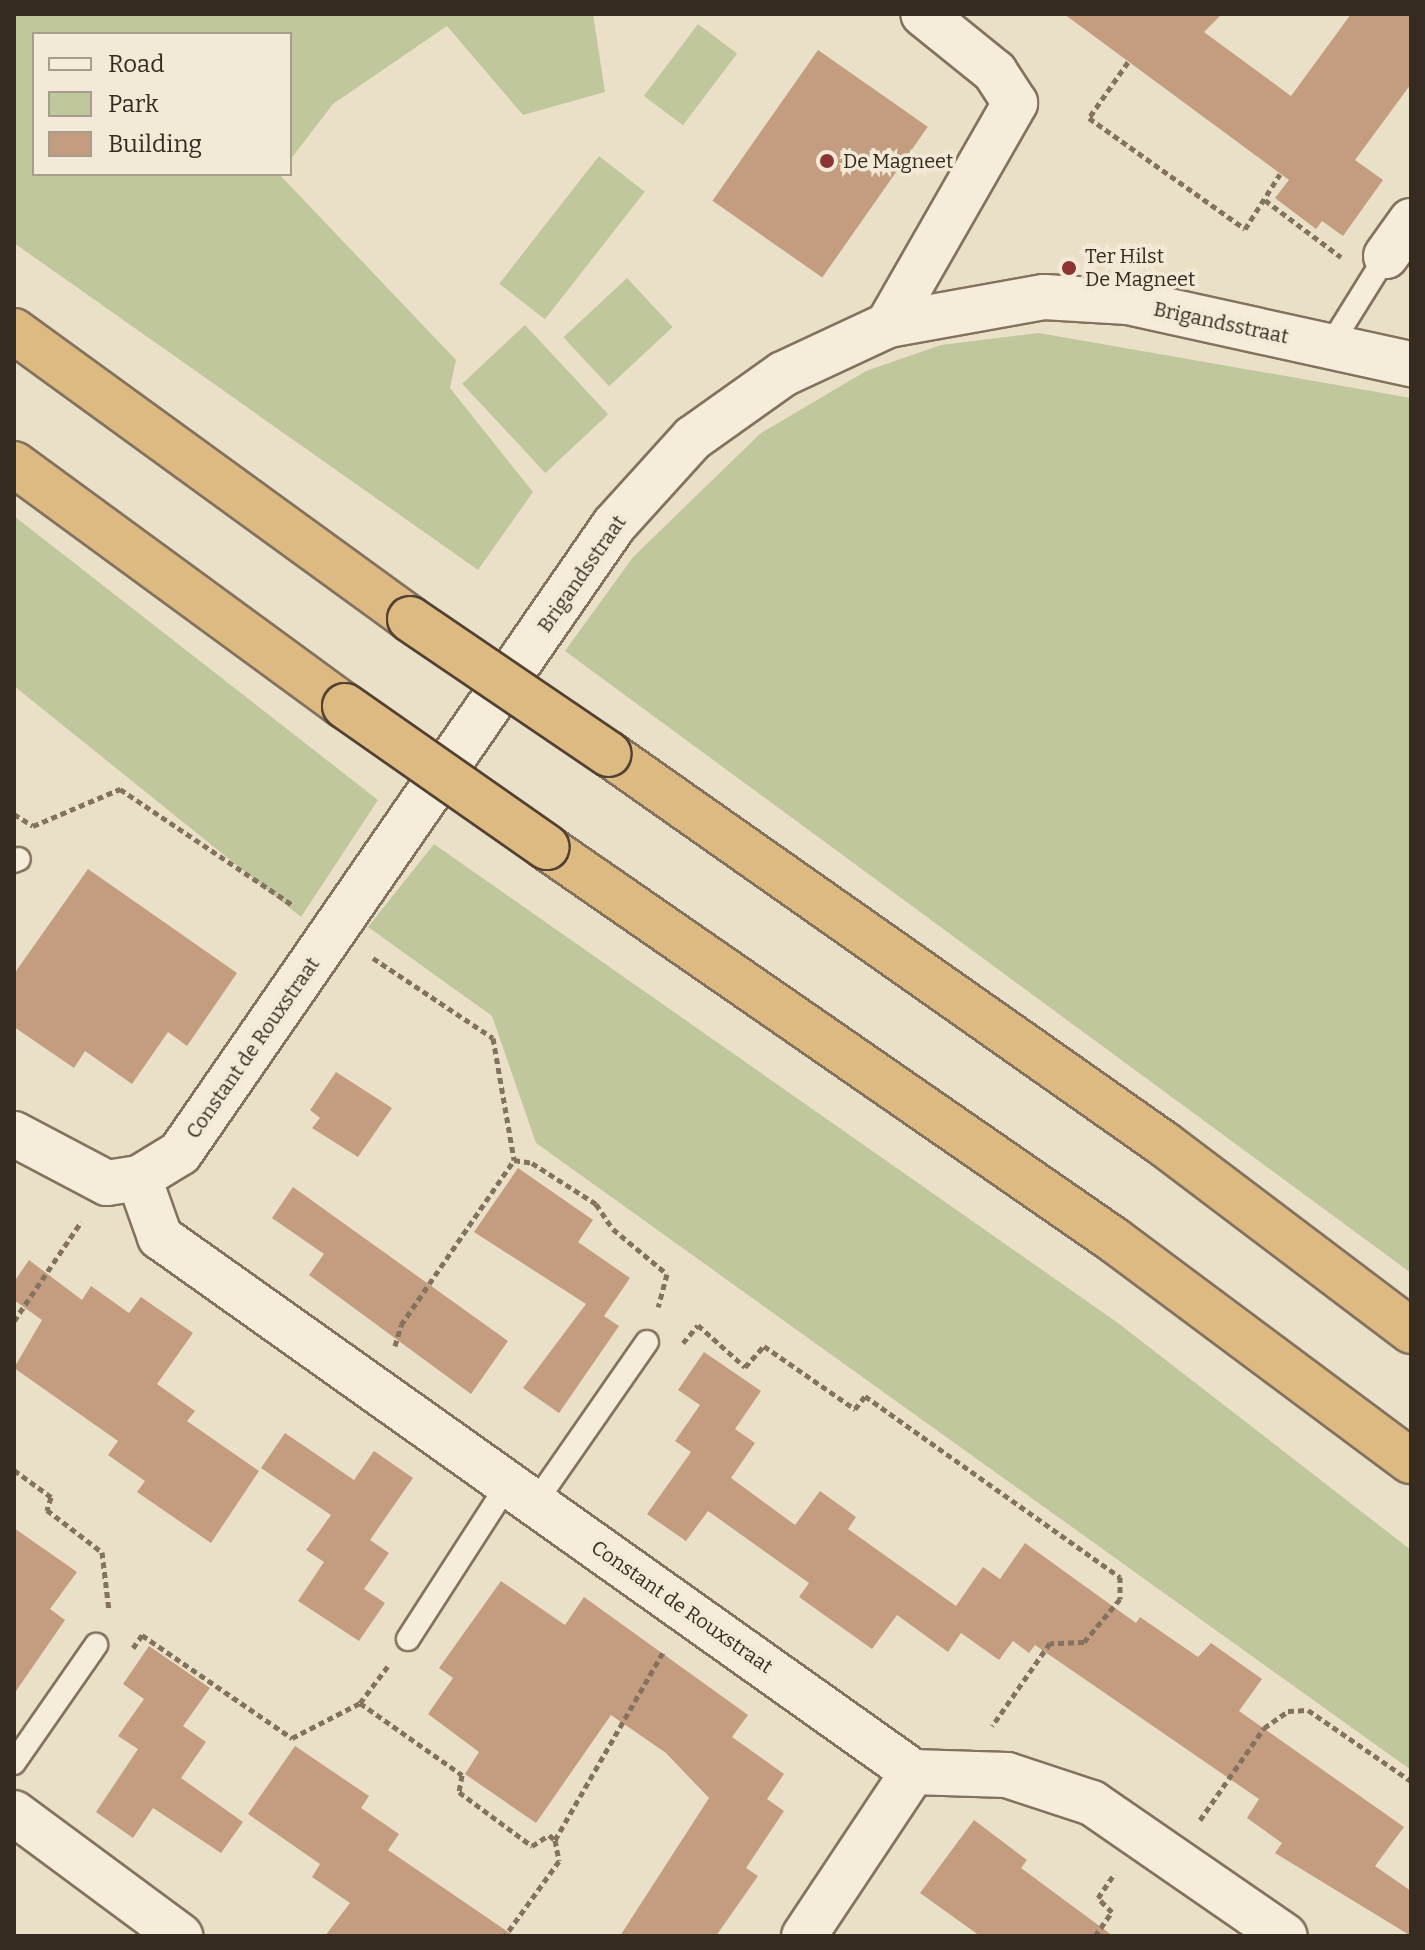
<!DOCTYPE html>
<style>
body{margin:0}
#map{position:relative;width:1425px;height:1950px;overflow:hidden;background:#eae0c7;font-family:Bitter,serif}
div>[style]{position:absolute}
.green>*{inset:0;background:#c1c79c;transform-origin:0 0}
.building>*{inset:0;background:#c49d81;transform-origin:0 0}
.path>*{height:5px;margin-top:-2.5px;transform-origin:0;background:repeating-linear-gradient(90deg,#83725e 0 6px,transparent 0 10px)}
.roads{filter:drop-shadow(2px 0 #83725e) drop-shadow(-2px 0 #83725e) drop-shadow(0 2px #83725e) drop-shadow(0 -2px #83725e)}
.service>*{height:22px;margin:-11px;padding:0 11px;transform-origin:11px;border-radius:11px;background:#f5edda}
.minor>*{height:44px;margin:-22px;padding:0 22px;transform-origin:22px;border-radius:22px;background:#f5edda}
.trunk>*{height:44px;margin:-22px;padding:0 22px;transform-origin:22px;border-radius:22px;background:#dcba82}
.bridges{filter:drop-shadow(2px 0 #524132) drop-shadow(-2px 0 #524132) drop-shadow(0 2px #524132) drop-shadow(0 -2px #524132)}
.trunk-bridge>*{height:44px;margin:-22px;padding:0 22px;transform-origin:22px;border-radius:22px;background:#dcba82}
.dots>*{width:22px;height:22px;translate:-50% -50%;box-sizing:border-box;border:4px solid #f2ead6;border-radius:50%}
span{translate:-50% -50%;white-space:nowrap;text-align:center;line-height:1.15;-webkit-text-stroke:7px #f2ead6;paint-order:stroke}
.poi-label{font-size:20px;color:#352b20}
.left{translate:0 -50%;text-align:left}
.street-label{font-size:20px;color:#352b20}
.frame{position:absolute;inset:0;border:16px solid #352b20;pointer-events:none}
.legend{position:absolute;left:32px;top:32px;width:260px;height:144px;box-sizing:border-box;background:#f2ead6;border:2px solid #a69e8d;margin:0;padding:10px 14px;list-style:none;font-size:24px;color:#352b20}
.legend li{display:flex;align-items:center;gap:16px;height:40px}
.legend b{width:40px;border:2px solid #a69e8d}
</style>
<div id="map">
<div class="green">
<i style="clip-path:polygon(14px 14px,593px 14px,605px 92px,523px 115px,447px 26px,333px 104px,290px 160px,290px 34px,34px 34px,34px 174px,279px 174px,456px 360px,450px 388px,533px 492px,478px 570px,14px 243px)"></i>
<i style="left:698px;top:24px;width:49px;height:90px;rotate:37deg"></i>
<i style="left:599px;top:156px;width:58px;height:162px;rotate:38deg"></i>
<i style="left:627px;top:278px;width:67px;height:87px;rotate:47deg"></i>
<i style="left:525px;top:325px;width:122px;height:86px;rotate:47deg"></i>
<i style="clip-path:polygon(1039px 333px,1411px 398px,1411px 1273px,565px 651px,633px 557px,761px 433px,866px 371px,941px 345px)"></i>
<i style="clip-path:polygon(14px 516px,378px 800px,301px 917px,14px 686px)"></i>
<i style="clip-path:polygon(434px 844px,1118px 1323px,1411px 1550px,1411px 1770px,536px 1143px,492px 1016px,368px 927px)"></i>
</div>
<div class="building">
<i style="clip-path:polygon(1064px 14px,1222px 14px,1204px 32px,1291px 96px,1351px 14px,1411px 14px,1411px 84px,1355px 160px,1383px 180px,1343px 236px,1322px 221px,1316px 229px,1275px 198px,1289px 180px)"></i>
<i style="left:818px;top:50px;width:134px;height:184px;rotate:35deg"></i>
<i style="clip-path:polygon(88px 869px,237px 973px,187px 1046px,168px 1032px,132px 1084px,85px 1051px,74px 1068px,14px 1027px,14px 974px)"></i>
<i style="clip-path:polygon(336px 1072px,392px 1108px,358px 1157px,312px 1128px,320px 1118px,310px 1110px)"></i>
<i style="clip-path:polygon(518px 1168px,593px 1220px,578px 1242px,630px 1278px,604px 1316px,619px 1326px,559px 1413px,523px 1388px,586px 1304px,474px 1232px)"></i>
<i style="clip-path:polygon(293px 1187px,508px 1341px,471px 1394px,309px 1275px,324px 1254px,272px 1218px)"></i>
<i style="clip-path:polygon(29px 1260px,82px 1300px,91px 1286px,129px 1313px,141px 1297px,193px 1333px,157px 1384px,195px 1411px,187px 1421px,259px 1471px,211px 1543px,137px 1492px,145px 1481px,108px 1455px,118px 1441px,14px 1368px,42px 1320px,14px 1300px,14px 1282px)"></i>
<i style="clip-path:polygon(704px 1352px,761px 1391px,735px 1429px,755px 1443px,731px 1478px,795px 1525px,820px 1491px,856px 1517px,848px 1529px,956px 1606px,983px 1567px,1000px 1579px,1025px 1543px,1136px 1623px,1140px 1617px,1198px 1657px,1211px 1643px,1262px 1679px,1239px 1711px,1404px 1827px,1375px 1866px,1411px 1891px,1411px 1936px,1275px 1853px,1282px 1843px,1247px 1818px,1259px 1799px,1035px 1645px,1029px 1653px,1013px 1641px,999px 1660px,961px 1633px,948px 1652px,897px 1615px,872px 1649px,799px 1597px,809px 1583px,708px 1511px,686px 1541px,647px 1514px,691px 1452px,675px 1441px,700px 1405px,678px 1390px)"></i>
<i style="clip-path:polygon(285px 1433px,354px 1480px,374px 1451px,413px 1478px,370px 1540px,389px 1553px,364px 1589px,385px 1603px,359px 1641px,298px 1601px,324px 1562px,306px 1550px,331px 1515px,261px 1468px)"></i>
<i style="clip-path:polygon(14px 1528px,77px 1572px,50px 1609px,65px 1620px,14px 1694px)"></i>
<i style="clip-path:polygon(501px 1581px,565px 1625px,584px 1597px,748px 1715px,732px 1737px,784px 1774px,767px 1799px,784px 1811px,746px 1868px,758px 1876px,716px 1936px,620px 1936px,709px 1798px,666px 1753px,611px 1715px,536px 1823px,465px 1774px,479px 1752px,428px 1714px,453px 1678px,439px 1668px)"></i>
<i style="clip-path:polygon(149px 1646px,210px 1688px,183px 1726px,206px 1742px,181px 1778px,243px 1822px,221px 1853px,153px 1808px,133px 1838px,96px 1812px,138px 1749px,118px 1736px,144px 1699px,123px 1684px)"></i>
<i style="clip-path:polygon(295px 1746px,369px 1796px,361px 1808px,399px 1834px,388px 1850px,514px 1936px,325px 1936px,350px 1903px,312px 1877px,320px 1864px,248px 1814px)"></i>
<i style="clip-path:polygon(974px 1820px,1027px 1860px,1021px 1868px,1113px 1936px,980px 1936px,920px 1893px)"></i>
</div>
<div class="path">
<i style="left:1128px;top:62px;width:68px;rotate:124.9deg"></i>
<i style="left:1089px;top:118px;width:191px;rotate:35.4deg"></i>
<i style="left:1245px;top:229px;width:65px;rotate:-57.5deg"></i>
<i style="left:1265px;top:200px;width:95px;rotate:36.9deg"></i>
<i style="left:14px;top:814px;width:22px;rotate:32deg"></i>
<i style="left:33px;top:826px;width:95px;rotate:-23deg"></i>
<i style="left:120px;top:789px;width:210px;rotate:33.9deg"></i>
<i style="left:373px;top:958px;width:144px;rotate:33.7deg"></i>
<i style="left:493px;top:1038px;width:124px;rotate:80.2deg"></i>
<i style="left:514px;top:1160px;width:18px;rotate:9deg"></i>
<i style="left:532px;top:1163px;width:76px;rotate:32.6deg"></i>
<i style="left:596px;top:1204px;width:30px;rotate:56deg"></i>
<i style="left:613px;top:1229px;width:70px;rotate:39.8deg"></i>
<i style="left:667px;top:1274px;width:34px;rotate:105deg"></i>
<i style="left:14px;top:1321px;width:120px;rotate:-55.9deg"></i>
<i style="left:683px;top:1343px;width:23px;rotate:-50deg"></i>
<i style="left:698px;top:1325px;width:63px;rotate:41.8deg"></i>
<i style="left:745px;top:1367px;width:28px;rotate:-48deg"></i>
<i style="left:764px;top:1346px;width:111px;rotate:34.7deg"></i>
<i style="left:855px;top:1409px;width:16px;rotate:-52deg"></i>
<i style="left:865px;top:1396px;width:313px;rotate:35.4deg"></i>
<i style="left:1120px;top:1577px;width:22px;rotate:90deg"></i>
<i style="left:1120px;top:1599px;width:56px;rotate:129.9deg"></i>
<i style="left:1084px;top:1642px;width:34px;rotate:178deg"></i>
<i style="left:1050px;top:1643px;width:101px;rotate:124.9deg"></i>
<i style="left:395px;top:1346px;width:22px;rotate:-74deg"></i>
<i style="left:401px;top:1325px;width:200px;rotate:-55.6deg"></i>
<i style="left:14px;top:1470px;width:46px;rotate:36.1deg"></i>
<i style="left:51px;top:1497px;width:14px;rotate:107deg"></i>
<i style="left:47px;top:1510px;width:69px;rotate:37.4deg"></i>
<i style="left:102px;top:1552px;width:59px;rotate:83.2deg"></i>
<i style="left:133px;top:1648px;width:16px;rotate:-55deg"></i>
<i style="left:142px;top:1635px;width:182px;rotate:34.5deg"></i>
<i style="left:292px;top:1738px;width:76px;rotate:-27.2deg"></i>
<i style="left:360px;top:1703px;width:46px;rotate:-52.9deg"></i>
<i style="left:360px;top:1703px;width:125px;rotate:35.2deg"></i>
<i style="left:462px;top:1775px;width:17px;rotate:100deg"></i>
<i style="left:459px;top:1792px;width:91px;rotate:36.5deg"></i>
<i style="left:532px;top:1846px;width:20px;rotate:-33deg"></i>
<i style="left:549px;top:1835px;width:8px;rotate:40deg"></i>
<i style="left:555px;top:1840px;width:21px;rotate:79deg"></i>
<i style="left:559px;top:1861px;width:92px;rotate:125.8deg"></i>
<i style="left:1200px;top:1820px;width:112px;rotate:-55.2deg"></i>
<i style="left:1264px;top:1728px;width:29px;rotate:-35deg"></i>
<i style="left:1288px;top:1711px;width:20px;rotate:-3deg"></i>
<i style="left:1308px;top:1710px;width:125px;rotate:34.6deg"></i>
<i style="left:555px;top:1840px;width:217px;rotate:-60.1deg"></i>
<i style="left:1095px;top:1936px;width:29px;rotate:-55deg"></i>
<i style="left:1112px;top:1912px;width:20px;rotate:-135deg"></i>
<i style="left:1098px;top:1898px;width:30px;rotate:-56deg"></i>
</div>
<div class="roads">
<div class="service">
<i style="left:1330px;top:346px;width:106px;rotate:-58.1deg"></i>
<i style="left:14px;top:861px;width:5px;rotate:-22deg"></i>
<i style="left:535px;top:1503px;width:196px;rotate:-55.2deg"></i>
<i style="left:408px;top:1639px;width:184px;rotate:-57.2deg"></i>
<i style="left:14px;top:1763px;width:144px;rotate:-55.2deg"></i>
</div>
<div class="minor">
<i style="left:1386px;top:256px;width:43px;rotate:-54.5deg"></i>
<i style="left:888px;top:325px;width:256px;rotate:-60.2deg"></i>
<i style="left:1015px;top:103px;width:37px;rotate:-123deg"></i>
<i style="left:995px;top:72px;width:92px;rotate:-141.1deg"></i>
<i style="left:14px;top:1134px;width:105px;rotate:27.8deg"></i>
<i style="left:107px;top:1183px;width:32px;rotate:-9deg"></i>
<i style="left:139px;top:1178px;width:48px;rotate:-31.4deg"></i>
<i style="left:180px;top:1153px;width:763px;rotate:-55.35deg"></i>
<i style="left:614px;top:525px;width:118px;rotate:-47.8deg"></i>
<i style="left:693px;top:438px;width:110px;rotate:-35.4deg"></i>
<i style="left:783px;top:374px;width:116px;rotate:-25deg"></i>
<i style="left:888px;top:325px;width:158px;rotate:-10.2deg"></i>
<i style="left:1044px;top:297px;width:84px;rotate:3.4deg"></i>
<i style="left:1128px;top:302px;width:290px;rotate:12.4deg"></i>
<i style="left:139px;top:1178px;width:63px;rotate:70.4deg"></i>
<i style="left:160px;top:1237px;width:924px;rotate:35.39deg"></i>
<i style="left:913px;top:1772px;width:94px;rotate:1.8deg"></i>
<i style="left:1007px;top:1775px;width:89px;rotate:18.2deg"></i>
<i style="left:1092px;top:1803px;width:234px;rotate:34.6deg"></i>
<i style="left:14px;top:1813px;width:207px;rotate:36.5deg"></i>
<i style="left:804px;top:1936px;width:197px;rotate:-56.4deg"></i>
</div>
<div class="trunk">
<i style="left:14px;top:331px;width:490px;rotate:36deg"></i>
<i style="left:14px;top:464px;width:410px;rotate:36.2deg"></i>
<i style="left:609px;top:754px;width:678px;rotate:35.1deg"></i>
<i style="left:1164px;top:1144px;width:310px;rotate:37.1deg"></i>
<i style="left:546px;top:847px;width:691px;rotate:34.68deg"></i>
<i style="left:1114px;top:1240px;width:370px;rotate:36.7deg"></i>
</div>
</div>
<div class="bridges">
<div class="trunk-bridge">
<i style="left:410px;top:619px;width:240px;rotate:34.2deg"></i>
<i style="left:345px;top:706px;width:246px;rotate:35deg"></i>
</div>
</div>
<div class="dots">
<i style="left:827px;top:161px;background:#8c3535"></i>
<i style="left:1069px;top:268px;background:#8c3535"></i>
</div>
<div class="poi-label">
<span class="left" style="left:843px;top:161px">De Magneet</span>
<span class="left" style="left:1085px;top:268px">Ter Hilst<br>De Magneet</span>
</div>
<div class="street-label">
<span style="left:1221px;top:323px;rotate:12deg">Brigandsstraat</span>
<span style="left:582px;top:574px;rotate:-55deg">Brigandsstraat</span>
<span style="left:253px;top:1048px;rotate:-55deg">Constant de Rouxstraat</span>
<span style="left:682px;top:1607px;rotate:35deg">Constant de Rouxstraat</span>
</div>
<div class="frame"></div>
<ul class="legend">
<li><b style="height:10px;background:#f5edda"></b>Road</li>
<li><b style="height:22px;background:#c1c79c"></b>Park</li>
<li><b style="height:22px;background:#c49d81"></b>Building</li>
</ul>
</div>
